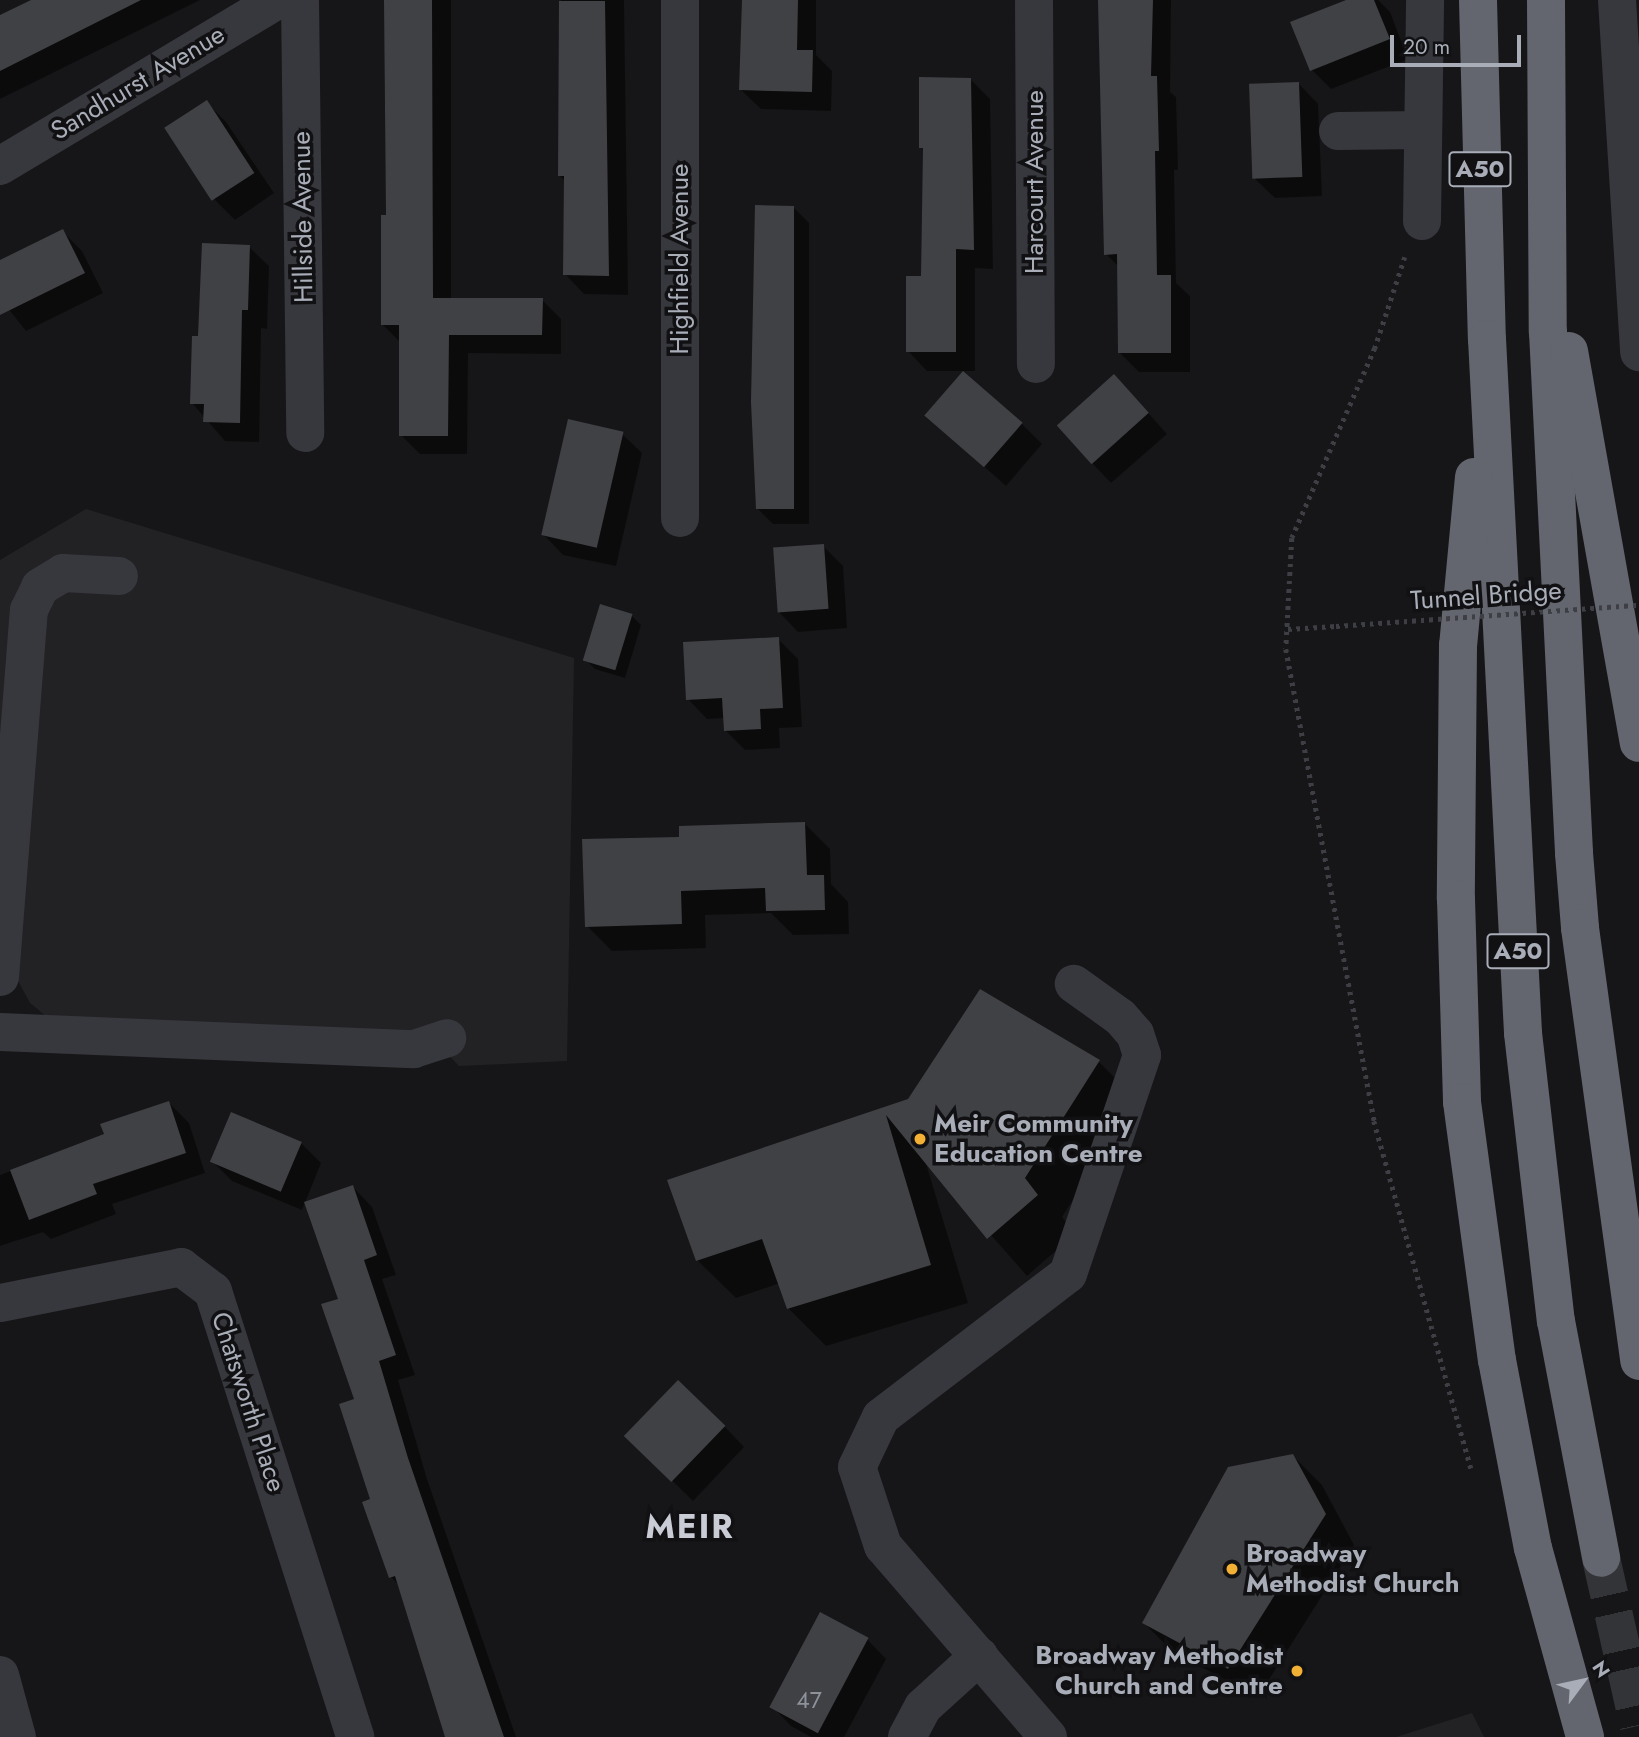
<!DOCTYPE html>
<style>
body{margin:0}
#map{position:relative;width:1639px;height:1737px;overflow:hidden;background:#161618;font-family:Jost,sans-serif}
div>[style]{position:absolute}
.built>*{inset:0;background:#222225}
.shadow>*{inset:0;background:#0007}
.building>*{inset:0;background:#404145;transform-origin:0 0}
.highway-tunnel>*{height:38px;margin-top:-19px;transform-origin:0;background:repeating-linear-gradient(90deg,#333438 0 38px,transparent 0 57px)}
.path>*{height:4.5px;margin-top:-2.25px;transform-origin:0;background:repeating-linear-gradient(90deg,#3d3f44 0 3.5px,transparent 0 8.5px)}
.minor>*{height:38px;margin:-19px;padding:0 19px;transform-origin:19px;border-radius:19px;background:#37383d}
.highway>*{height:38px;margin:-19px;padding:0 19px;transform-origin:19px;border-radius:19px;background:#63666e}
.path-bridge>*{height:4.5px;margin-top:-2.25px;transform-origin:0;background:repeating-linear-gradient(90deg,#3d3f44 0 3.5px,transparent 0 8.5px)}
.dots>*{width:19px;height:19px;translate:-50% -50%;box-sizing:border-box;border:4px solid #111113;border-radius:50%}
span{translate:-50% -50%;white-space:nowrap;text-align:center;line-height:1.15;-webkit-text-stroke:7px #111113;paint-order:stroke}
.number-label{font-size:23px;color:#8e929b}
.number-label span{-webkit-text-stroke-width:0}
.shield-label span{padding:2px 5px;background:#111113;border:2px solid;border-radius:5px;-webkit-text-stroke-width:0}
.shield-label{font-size:24px;color:#a8adb8;font-weight:700}
.street-label{font-size:26px;color:#a8adb8}
.poi-label{font-size:26px;color:#a8adb8;font-weight:700}
.left{translate:0 -50%;text-align:left}
.right{translate:-100% -50%;text-align:right}
.district-label{font-size:33px;color:#c9ccd4;font-weight:700;letter-spacing:2px}
.north{position:absolute;left:1548px;top:1646px;width:70px;height:70px;-webkit-text-stroke:5px #111113;paint-order:stroke;rotate:57deg;font-size:19px;font-weight:700;line-height:28px;text-align:center;color:#a8adb8}
.north::after{content:'';display:block;margin:auto;width:24px;height:32px;background:#a8adb8;clip-path:polygon(50% 0,100% 100%,50% 72%,0 100%)}
.scale{position:absolute;left:1390px;top:35px;width:131px;height:32px;box-sizing:border-box;border:4px solid #a8adb8;border-top:0;padding-left:9px;font-size:21px;line-height:24px;white-space:nowrap;color:#a8adb8;-webkit-text-stroke:5px #111113;paint-order:stroke}
</style>
<div id="map">
<div class="built">
<i style="clip-path:polygon(86px 509px,574px 658px,567px 1061px,459px 1066px,429px 1035px,47px 1017px,30px 1003px,16px 977px,0 974px,0 560px)"></i>
<i style="clip-path:polygon(1472px 1713px,1484px 1737px,1396px 1737px)"></i>
</div>
<div class="shadow">
<i style="clip-path:polygon(35px 0,200px 0,0 99px,0 16px)"></i>
<i style="clip-path:polygon(386px 0,451px 0,451px 299px,542px 300px,561px 319px,561px 354px,468px 353px,467px 454px,420px 454px,401px 435px,401px 343px,382px 324px,387px 216px)"></i>
<i style="clip-path:polygon(561px 0,624px 0,628px 295px,584px 294px,565px 274px,566px 182px,559px 175px)"></i>
<i style="clip-path:polygon(745px 0,816px 0,816px 55px,832px 71px,831px 111px,761px 109px,741px 90px)"></i>
<i style="clip-path:polygon(1100px 0,1171px 0,1170px 92px,1176px 97px,1178px 170px,1174px 170px,1176px 283px,1190px 296px,1190px 372px,1139px 372px,1119px 352px,1119px 267px,1106px 254px)"></i>
<i style="clip-path:polygon(1350px 0,1378px 0,1390px 12px,1408px 59px,1331px 89px,1312px 70px)"></i>
<i style="clip-path:polygon(970px 79px,990px 99px,993px 269px,975px 268px,975px 371px,927px 371px,908px 351px,922px 278px,925px 151px,921px 147px)"></i>
<i style="clip-path:polygon(1299px 84px,1318px 104px,1322px 196px,1275px 198px,1255px 179px)"></i>
<i style="clip-path:polygon(207px 103px,226px 122px,274px 193px,235px 220px,215px 200px)"></i>
<i style="clip-path:polygon(793px 207px,809px 223px,809px 524px,773px 524px,757px 508px)"></i>
<i style="clip-path:polygon(62px 231px,82px 251px,103px 293px,26px 331px,0 298px,0 262px)"></i>
<i style="clip-path:polygon(249px 247px,269px 266px,267px 329px,261px 328px,259px 442px,225px 441px,192px 403px,200px 338px)"></i>
<i style="clip-path:polygon(1133px 396px,1167px 434px,1111px 483px,1092px 463px)"></i>
<i style="clip-path:polygon(927px 416px,1022px 424px,1042px 444px,1006px 486px)"></i>
<i style="clip-path:polygon(622px 434px,642px 453px,616px 566px,563px 555px,544px 535px)"></i>
<i style="clip-path:polygon(823px 546px,843px 566px,847px 628px,798px 632px,779px 612px)"></i>
<i style="clip-path:polygon(632px 616px,641px 625px,625px 678px,595px 669px,585px 659px)"></i>
<i style="clip-path:polygon(778px 639px,798px 659px,802px 727px,779px 728px,780px 748px,745px 750px,726px 731px,725px 718px,707px 719px,688px 699px)"></i>
<i style="clip-path:polygon(805px 824px,830px 849px,831px 884px,848px 902px,849px 934px,793px 935px,771px 913px,705px 915px,706px 948px,612px 951px,587px 926px,681px 838px)"></i>
<i style="clip-path:polygon(1099px 1062px,1137px 1100px,1062px 1217px,1075px 1234px,1027px 1276px,925px 1160px,968px 1303px,826px 1346px,788px 1308px,780px 1283px,736px 1298px,697px 1260px,669px 1181px,909px 1101px)"></i>
<i style="clip-path:polygon(169px 1103px,189px 1123px,205px 1173px,112px 1204px,116px 1214px,51px 1239px,43px 1232px,0 1246px,0 1175px,106px 1135px)"></i>
<i style="clip-path:polygon(301px 1143px,321px 1163px,302px 1210px,232px 1181px,213px 1162px)"></i>
<i style="clip-path:polygon(353px 1187px,372px 1207px,396px 1275px,382px 1279px,415px 1375px,398px 1380px,427px 1479px,516px 1737px,447px 1737px,400px 1586px,391px 1577px,372px 1501px,340px 1300px)"></i>
<i style="clip-path:polygon(725px 1427px,744px 1447px,693px 1501px,646px 1455px)"></i>
<i style="clip-path:polygon(1293px 1456px,1322px 1485px,1354px 1545px,1258px 1697px,1173px 1652px,1144px 1623px)"></i>
<i style="clip-path:polygon(867px 1639px,886px 1659px,844px 1737px,811px 1737px,791px 1726px,772px 1706px)"></i>
</div>
<div class="building">
<i style="clip-path:polygon(31px 0,141px 0,0 71px,0 15px)"></i>
<i style="clip-path:polygon(384px 0,432px 0,433px 298px,543px 298px,542px 335px,449px 335px,448px 436px,399px 436px,399px 325px,381px 325px,381px 215px,386px 215px)"></i>
<i style="clip-path:polygon(742px 0,798px 0,797px 50px,813px 50px,812px 92px,739px 90px)"></i>
<i style="clip-path:polygon(1098px 0,1153px 0,1151px 76px,1157px 76px,1159px 151px,1155px 151px,1157px 275px,1171px 275px,1171px 353px,1118px 353px,1117px 254px,1104px 255px)"></i>
<i style="clip-path:polygon(1346px 0,1374px 0,1390px 39px,1310px 71px,1290px 22px)"></i>
<i style="clip-path:polygon(559px 1px,605px 1px,609px 276px,563px 275px,564px 176px,558px 176px)"></i>
<i style="clip-path:polygon(919px 77px,971px 78px,974px 250px,956px 249px,956px 352px,906px 352px,906px 276px,921px 276px,923px 148px,919px 148px)"></i>
<i style="left:1299px;top:82px;width:95px;height:50px;rotate:88deg"></i>
<i style="left:207px;top:100px;width:87px;height:51px;rotate:57deg"></i>
<i style="clip-path:polygon(755px 205px,794px 206px,794px 509px,756px 509px,751px 402px)"></i>
<i style="clip-path:polygon(63px 229px,85px 273px,0 315px,0 260px)"></i>
<i style="clip-path:polygon(202px 243px,250px 245px,248px 310px,242px 310px,240px 423px,203px 422px,204px 404px,190px 404px,192px 336px,198px 336px)"></i>
<i style="left:963px;top:371px;width:79px;height:59px;rotate:41deg"></i>
<i style="left:1114px;top:374px;width:52px;height:77px;rotate:48deg"></i>
<i style="left:568px;top:419px;width:57px;height:119px;rotate:13deg"></i>
<i style="left:824px;top:544px;width:65px;height:51px;rotate:86deg"></i>
<i style="left:600px;top:604px;width:34px;height:59px;rotate:17deg"></i>
<i style="clip-path:polygon(779px 637px,783px 708px,760px 709px,761px 729px,724px 731px,722px 698px,686px 700px,683px 642px)"></i>
<i style="clip-path:polygon(805px 822px,807px 875px,824px 875px,825px 910px,766px 911px,765px 888px,681px 891px,682px 924px,585px 927px,582px 839px,679px 837px,679px 826px)"></i>
<i style="clip-path:polygon(980px 989px,1100px 1060px,1025px 1178px,1038px 1195px,987px 1239px,886px 1115px,931px 1265px,787px 1309px,762px 1239px,696px 1261px,667px 1180px,908px 1099px)"></i>
<i style="clip-path:polygon(169px 1101px,186px 1153px,93px 1184px,97px 1194px,29px 1220px,10px 1170px,104px 1134px,100px 1124px)"></i>
<i style="left:231px;top:1112px;width:77px;height:54px;rotate:23deg"></i>
<i style="clip-path:polygon(353px 1185px,377px 1255px,364px 1260px,396px 1355px,379px 1361px,408px 1458px,504px 1737px,445px 1737px,395px 1576px,389px 1578px,362px 1502px,370px 1499px,339px 1404px,354px 1399px,321px 1304px,338px 1299px,304px 1202px)"></i>
<i style="left:678px;top:1380px;width:66px;height:78px;rotate:44deg"></i>
<i style="clip-path:polygon(1293px 1454px,1326px 1514px,1228px 1669px,1142px 1623px,1228px 1467px)"></i>
<i style="left:820px;top:1612px;width:55px;height:108px;rotate:28deg"></i>
</div>
<div class="highway-tunnel">
<i style="left:1601px;top:1558px;width:172px;rotate:77.3deg"></i>
</div>
<div class="path">
<i style="left:1405px;top:257px;width:96px;rotate:108.2deg"></i>
<i style="left:1375px;top:348px;width:207px;rotate:113.6deg"></i>
<i style="left:1292px;top:538px;width:111px;rotate:93.1deg"></i>
<i style="left:1286px;top:649px;width:480px;rotate:79.4deg"></i>
<i style="left:1374px;top:1121px;width:363px;rotate:74.4deg"></i>
<i style="left:1288px;top:629px;width:48px;rotate:-3.6deg"></i>
</div>
<div class="minor">
<i style="left:300px;top:0;width:433px;rotate:89.3deg"></i>
<i style="left:680px;top:0;width:518px;rotate:90deg"></i>
<i style="left:1034px;top:0;width:364px;rotate:89.7deg"></i>
<i style="left:1617px;top:0;width:353px;rotate:86.4deg"></i>
<i style="left:1338px;top:131px;width:85px;rotate:-0.7deg"></i>
<i style="left:0;top:166px;width:323px;rotate:-30.9deg"></i>
<i style="left:1422px;top:221px;width:221px;rotate:-89.2deg"></i>
<i style="left:0;top:977px;width:368px;rotate:-85.5deg"></i>
<i style="left:29px;top:610px;width:25px;rotate:-64deg"></i>
<i style="left:40px;top:587px;width:27px;rotate:-31deg"></i>
<i style="left:63px;top:573px;width:56px;rotate:3.1deg"></i>
<i style="left:0;top:1032px;width:414px;rotate:2.4deg"></i>
<i style="left:414px;top:1049px;width:35px;rotate:-18deg"></i>
<i style="left:0;top:1303px;width:185px;rotate:-11.2deg"></i>
<i style="left:181px;top:1267px;width:40px;rotate:37deg"></i>
<i style="left:213px;top:1291px;width:468px;rotate:72.3deg"></i>
<i style="left:0;top:1675px;width:64px;rotate:74.7deg"></i>
<i style="left:907px;top:1737px;width:34px;rotate:-62deg"></i>
<i style="left:923px;top:1707px;width:76px;rotate:-42.3deg"></i>
<i style="left:1048px;top:1737px;width:252px;rotate:-130.8deg"></i>
<i style="left:883px;top:1546px;width:83px;rotate:-108.2deg"></i>
<i style="left:857px;top:1467px;width:55px;rotate:-64.4deg"></i>
<i style="left:881px;top:1417px;width:235px;rotate:-37.4deg"></i>
<i style="left:1068px;top:1274px;width:231px;rotate:-71.3deg"></i>
<i style="left:1142px;top:1055px;width:22px;rotate:-108deg"></i>
<i style="left:1135px;top:1034px;width:23px;rotate:-131deg"></i>
<i style="left:1120px;top:1017px;width:57px;rotate:-144.3deg"></i>
</div>
<div class="highway">
<i style="left:1478px;top:0;width:339px;rotate:88.5deg"></i>
<i style="left:1487px;top:339px;width:695px;rotate:87.03deg"></i>
<i style="left:1523px;top:1033px;width:290px;rotate:83.5deg"></i>
<i style="left:1556px;top:1321px;width:241px;rotate:79.2deg"></i>
<i style="left:1546px;top:0;width:332px;rotate:89.7deg"></i>
<i style="left:1548px;top:332px;width:522px;rotate:87.14deg"></i>
<i style="left:1574px;top:853px;width:75px;rotate:85.4deg"></i>
<i style="left:1580px;top:928px;width:437px;rotate:82.2deg"></i>
<i style="left:1569px;top:351px;width:398px;rotate:79.9deg"></i>
<i style="left:1474px;top:477px;width:169px;rotate:95.4deg"></i>
<i style="left:1458px;top:645px;width:254px;rotate:90.5deg"></i>
<i style="left:1456px;top:899px;width:203px;rotate:88.3deg"></i>
<i style="left:1462px;top:1102px;width:260px;rotate:82.3deg"></i>
<i style="left:1497px;top:1360px;width:191px;rotate:79.2deg"></i>
<i style="left:1533px;top:1548px;width:196px;rotate:74.6deg"></i>
</div>
<div class="path-bridge">
<i style="left:1336px;top:626px;width:304px;rotate:-4deg"></i>
</div>
<div class="dots">
<i style="left:920px;top:1139px;background:#f2b134"></i>
<i style="left:1232px;top:1569px;background:#f2b134"></i>
<i style="left:1297px;top:1671px;background:#f2b134"></i>
</div>
<div class="number-label">
<span style="left:809px;top:1700px">47</span>
</div>
<div class="shield-label">
<span style="left:1480px;top:169px">A50</span>
<span style="left:1518px;top:951px">A50</span>
</div>
<div class="street-label">
<span style="left:138px;top:83px;rotate:-31deg">Sandhurst Avenue</span>
<span style="left:1035px;top:182px;rotate:-90deg">Harcourt Avenue</span>
<span style="left:303px;top:217px;rotate:-91deg">Hillside Avenue</span>
<span style="left:680px;top:259px;rotate:-90deg">Highfield Avenue</span>
<span style="left:1486px;top:596px;rotate:-4deg">Tunnel Bridge</span>
<span style="left:248px;top:1402px;rotate:72deg">Chatsworth Place</span>
</div>
<div class="poi-label">
<span class="left" style="left:934px;top:1139px">Meir Community<br>Education Centre</span>
<span class="left" style="left:1246px;top:1569px">Broadway<br>Methodist Church</span>
<span class="right" style="left:1283px;top:1671px">Broadway Methodist<br>Church and Centre</span>
</div>
<div class="district-label">
<span style="left:690px;top:1527px">MEIR</span>
</div>
<div class="north">N</div>
<div class="scale">20 m</div>
</div>
